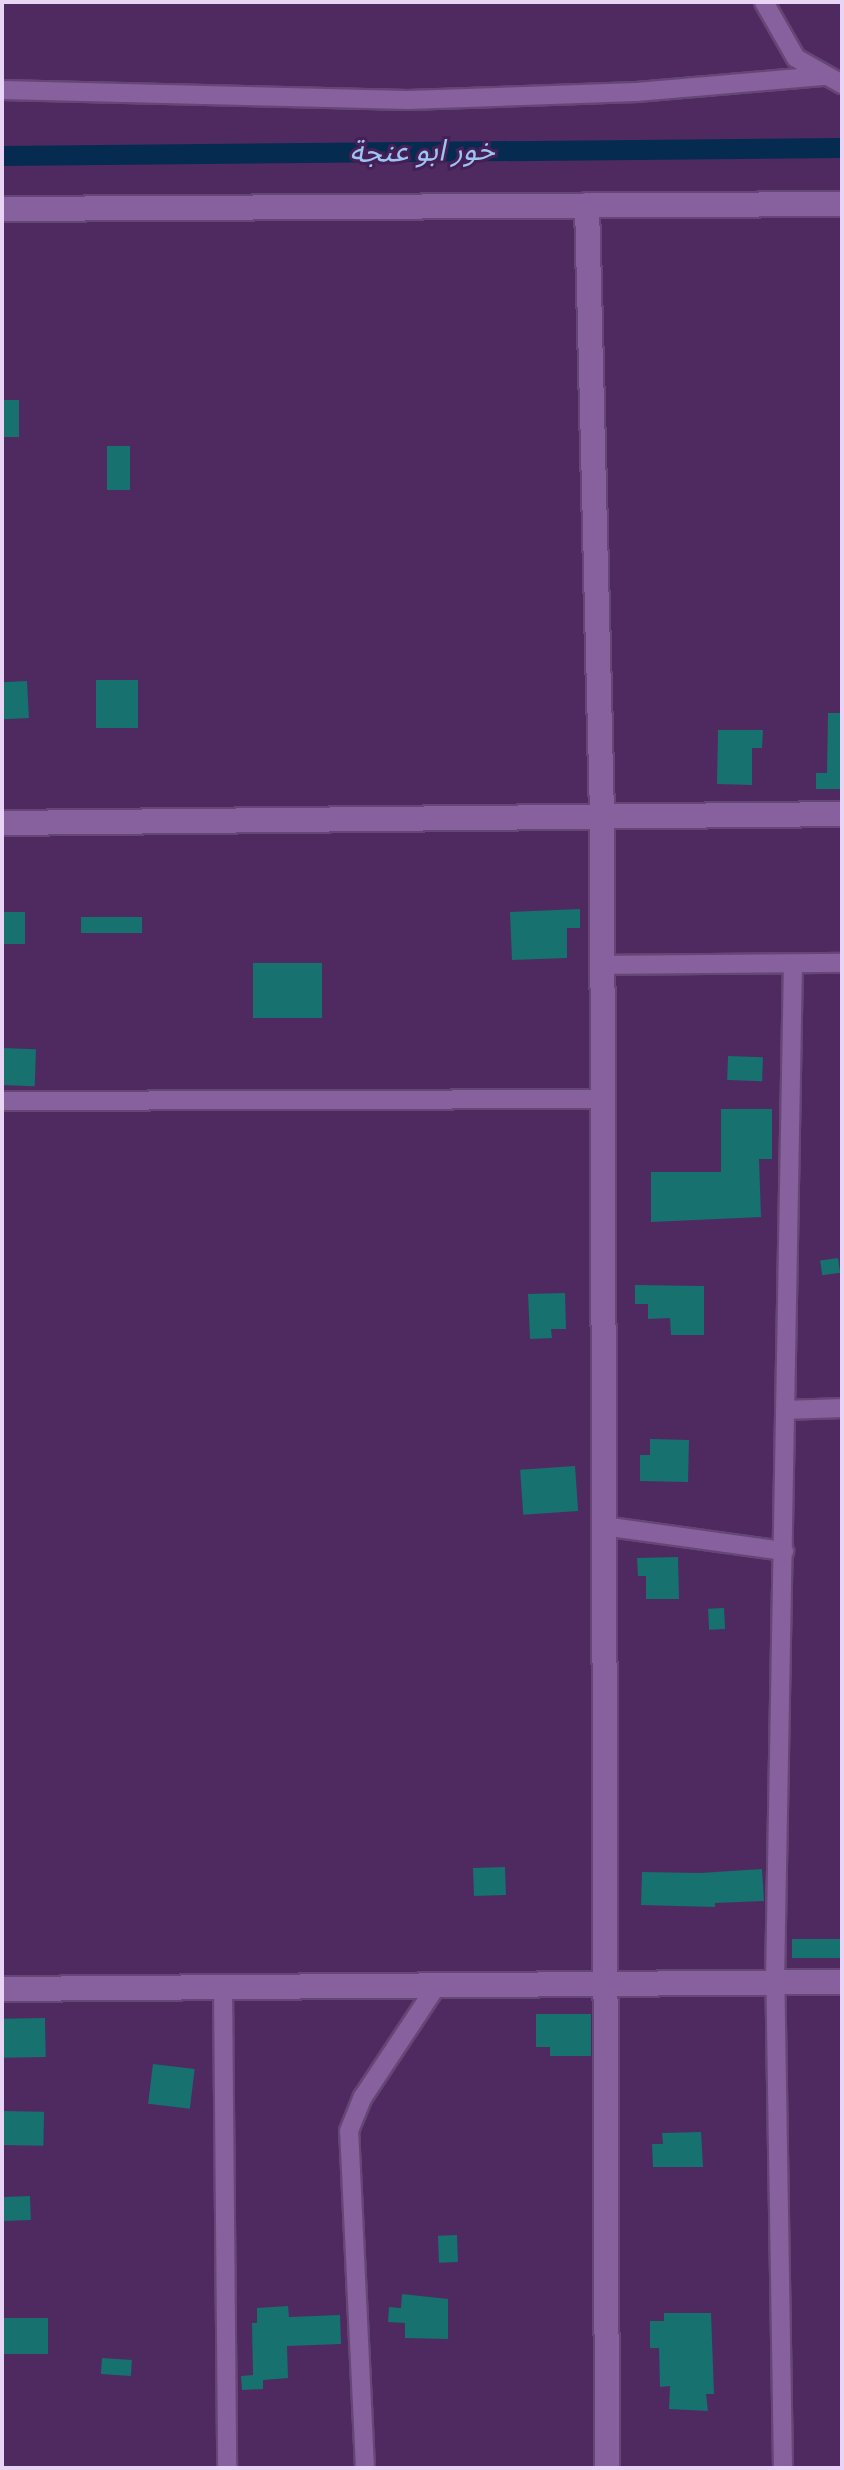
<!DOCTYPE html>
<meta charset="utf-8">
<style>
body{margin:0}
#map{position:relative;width:844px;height:2470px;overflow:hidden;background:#4e2a61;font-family:Spectral,"Noto Sans Arabic",serif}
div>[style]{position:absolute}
.canal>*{height:20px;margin:-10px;padding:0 10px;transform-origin:10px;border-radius:10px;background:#052b51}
.building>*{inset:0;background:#16716f;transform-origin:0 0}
.roads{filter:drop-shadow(2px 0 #664676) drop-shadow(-2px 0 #664676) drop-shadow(0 2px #664676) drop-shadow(0 -2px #664676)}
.street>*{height:18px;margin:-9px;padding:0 9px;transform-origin:9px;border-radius:9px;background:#87619d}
.secondary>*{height:24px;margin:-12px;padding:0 12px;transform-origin:12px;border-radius:12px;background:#87619d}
span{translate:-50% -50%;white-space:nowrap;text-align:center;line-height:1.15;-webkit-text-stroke:6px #442056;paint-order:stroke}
.water-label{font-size:30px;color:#9dc5f3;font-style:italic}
.frame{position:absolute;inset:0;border:4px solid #e8d4f5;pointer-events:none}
</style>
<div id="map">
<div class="canal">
<i style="left:2px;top:156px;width:840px;rotate:-0.55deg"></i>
</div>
<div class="building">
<i style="left:2px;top:400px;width:17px;height:37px"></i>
<i style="left:107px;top:446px;width:23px;height:44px"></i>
<i style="left:96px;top:680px;width:42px;height:48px"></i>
<i style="left:27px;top:681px;width:37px;height:25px;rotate:87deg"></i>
<i style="clip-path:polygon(828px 713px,842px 713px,842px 789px,816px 789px,816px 773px,827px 773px)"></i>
<i style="clip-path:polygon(718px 730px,763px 730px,762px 748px,752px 748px,752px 785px,717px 784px)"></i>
<i style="clip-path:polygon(580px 909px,580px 928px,567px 928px,567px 958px,512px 960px,510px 912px)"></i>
<i style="left:2px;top:912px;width:23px;height:32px"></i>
<i style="left:81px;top:917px;width:61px;height:16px"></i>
<i style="left:253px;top:963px;width:69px;height:55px"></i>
<i style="left:2px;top:1048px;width:34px;height:37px;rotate:2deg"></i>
<i style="left:728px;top:1056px;width:35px;height:24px;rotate:2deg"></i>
<i style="clip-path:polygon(721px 1109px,772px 1109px,772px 1159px,759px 1159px,761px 1217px,651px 1222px,651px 1172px,721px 1172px)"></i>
<i style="left:838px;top:1258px;width:15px;height:18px;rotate:82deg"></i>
<i style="clip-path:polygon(635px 1285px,704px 1286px,704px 1335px,671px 1335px,670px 1318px,648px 1319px,648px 1304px,635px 1304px)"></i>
<i style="clip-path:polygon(565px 1293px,566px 1329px,551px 1329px,552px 1338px,530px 1339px,528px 1294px)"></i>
<i style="clip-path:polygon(650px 1439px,689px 1440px,688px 1482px,640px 1481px,640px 1455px,650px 1455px)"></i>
<i style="left:575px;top:1466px;width:45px;height:55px;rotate:86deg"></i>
<i style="clip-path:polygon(678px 1557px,679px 1599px,646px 1599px,646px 1576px,638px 1576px,637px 1558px)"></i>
<i style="left:724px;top:1608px;width:21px;height:16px;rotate:87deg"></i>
<i style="left:505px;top:1867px;width:28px;height:32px;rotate:88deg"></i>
<i style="clip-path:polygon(762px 1869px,764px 1901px,715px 1903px,715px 1907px,641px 1905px,642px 1872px,700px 1873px)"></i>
<i style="left:842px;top:1939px;width:19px;height:50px;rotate:90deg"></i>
<i style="clip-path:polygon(536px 2014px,591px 2014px,591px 2056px,550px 2056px,550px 2047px,536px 2047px)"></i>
<i style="left:45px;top:2018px;width:39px;height:43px;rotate:89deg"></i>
<i style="left:153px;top:2064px;width:42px;height:40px;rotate:7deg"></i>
<i style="left:2px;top:2111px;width:42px;height:34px;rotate:1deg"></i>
<i style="clip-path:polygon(701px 2132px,703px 2167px,653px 2167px,652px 2144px,663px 2144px,662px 2133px)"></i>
<i style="left:30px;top:2196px;width:24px;height:28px;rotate:88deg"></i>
<i style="left:457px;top:2235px;width:27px;height:19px;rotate:88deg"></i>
<i style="clip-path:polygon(402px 2294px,448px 2299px,448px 2339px,405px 2338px,405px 2323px,388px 2322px,389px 2307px,401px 2308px)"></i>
<i style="clip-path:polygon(288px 2306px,289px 2317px,340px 2315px,341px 2344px,287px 2346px,288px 2378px,263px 2380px,263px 2389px,242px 2390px,241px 2376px,253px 2375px,252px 2323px,257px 2323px,257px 2308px)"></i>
<i style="clip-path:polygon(664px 2313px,711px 2313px,714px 2394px,706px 2394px,708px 2411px,669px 2409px,670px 2386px,660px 2387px,659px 2348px,650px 2348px,650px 2321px,664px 2321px)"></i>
<i style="left:2px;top:2318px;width:46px;height:36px"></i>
<i style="left:102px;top:2358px;width:30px;height:16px;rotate:4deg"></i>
</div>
<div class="roads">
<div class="street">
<i style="left:764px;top:2px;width:64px;rotate:60.3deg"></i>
<i style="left:796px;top:58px;width:53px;rotate:29.5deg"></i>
<i style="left:2px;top:90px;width:406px;rotate:1.4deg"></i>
<i style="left:408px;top:100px;width:229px;rotate:-2deg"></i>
<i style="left:637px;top:92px;width:189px;rotate:-4.9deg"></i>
<i style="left:601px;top:965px;width:241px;rotate:-0.5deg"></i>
<i style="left:2px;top:1101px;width:599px;rotate:-0.19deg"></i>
<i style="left:786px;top:1410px;width:56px;rotate:-2deg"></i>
<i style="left:603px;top:1526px;width:183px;rotate:7.9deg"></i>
<i style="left:223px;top:1987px;width:481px;rotate:89.5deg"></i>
<i style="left:365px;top:2468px;width:337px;rotate:-92.7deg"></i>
<i style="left:349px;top:2131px;width:37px;rotate:-68deg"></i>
<i style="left:363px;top:2097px;width:134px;rotate:-56.5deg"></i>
<i style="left:783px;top:2468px;width:486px;rotate:-90.9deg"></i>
<i style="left:775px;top:1982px;width:1018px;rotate:-88.99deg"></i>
</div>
<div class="secondary">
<i style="left:587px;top:205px;width:610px;rotate:88.59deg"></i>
<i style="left:602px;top:815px;width:1653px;rotate:89.83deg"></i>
<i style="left:2px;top:209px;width:840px;rotate:-0.34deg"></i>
<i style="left:2px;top:823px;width:840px;rotate:-0.61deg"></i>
<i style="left:2px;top:1989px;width:840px;rotate:-0.48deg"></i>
</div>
</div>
<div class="water-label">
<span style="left:422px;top:152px;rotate:-1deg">خور ابو عنجة</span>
</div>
<div class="frame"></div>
</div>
